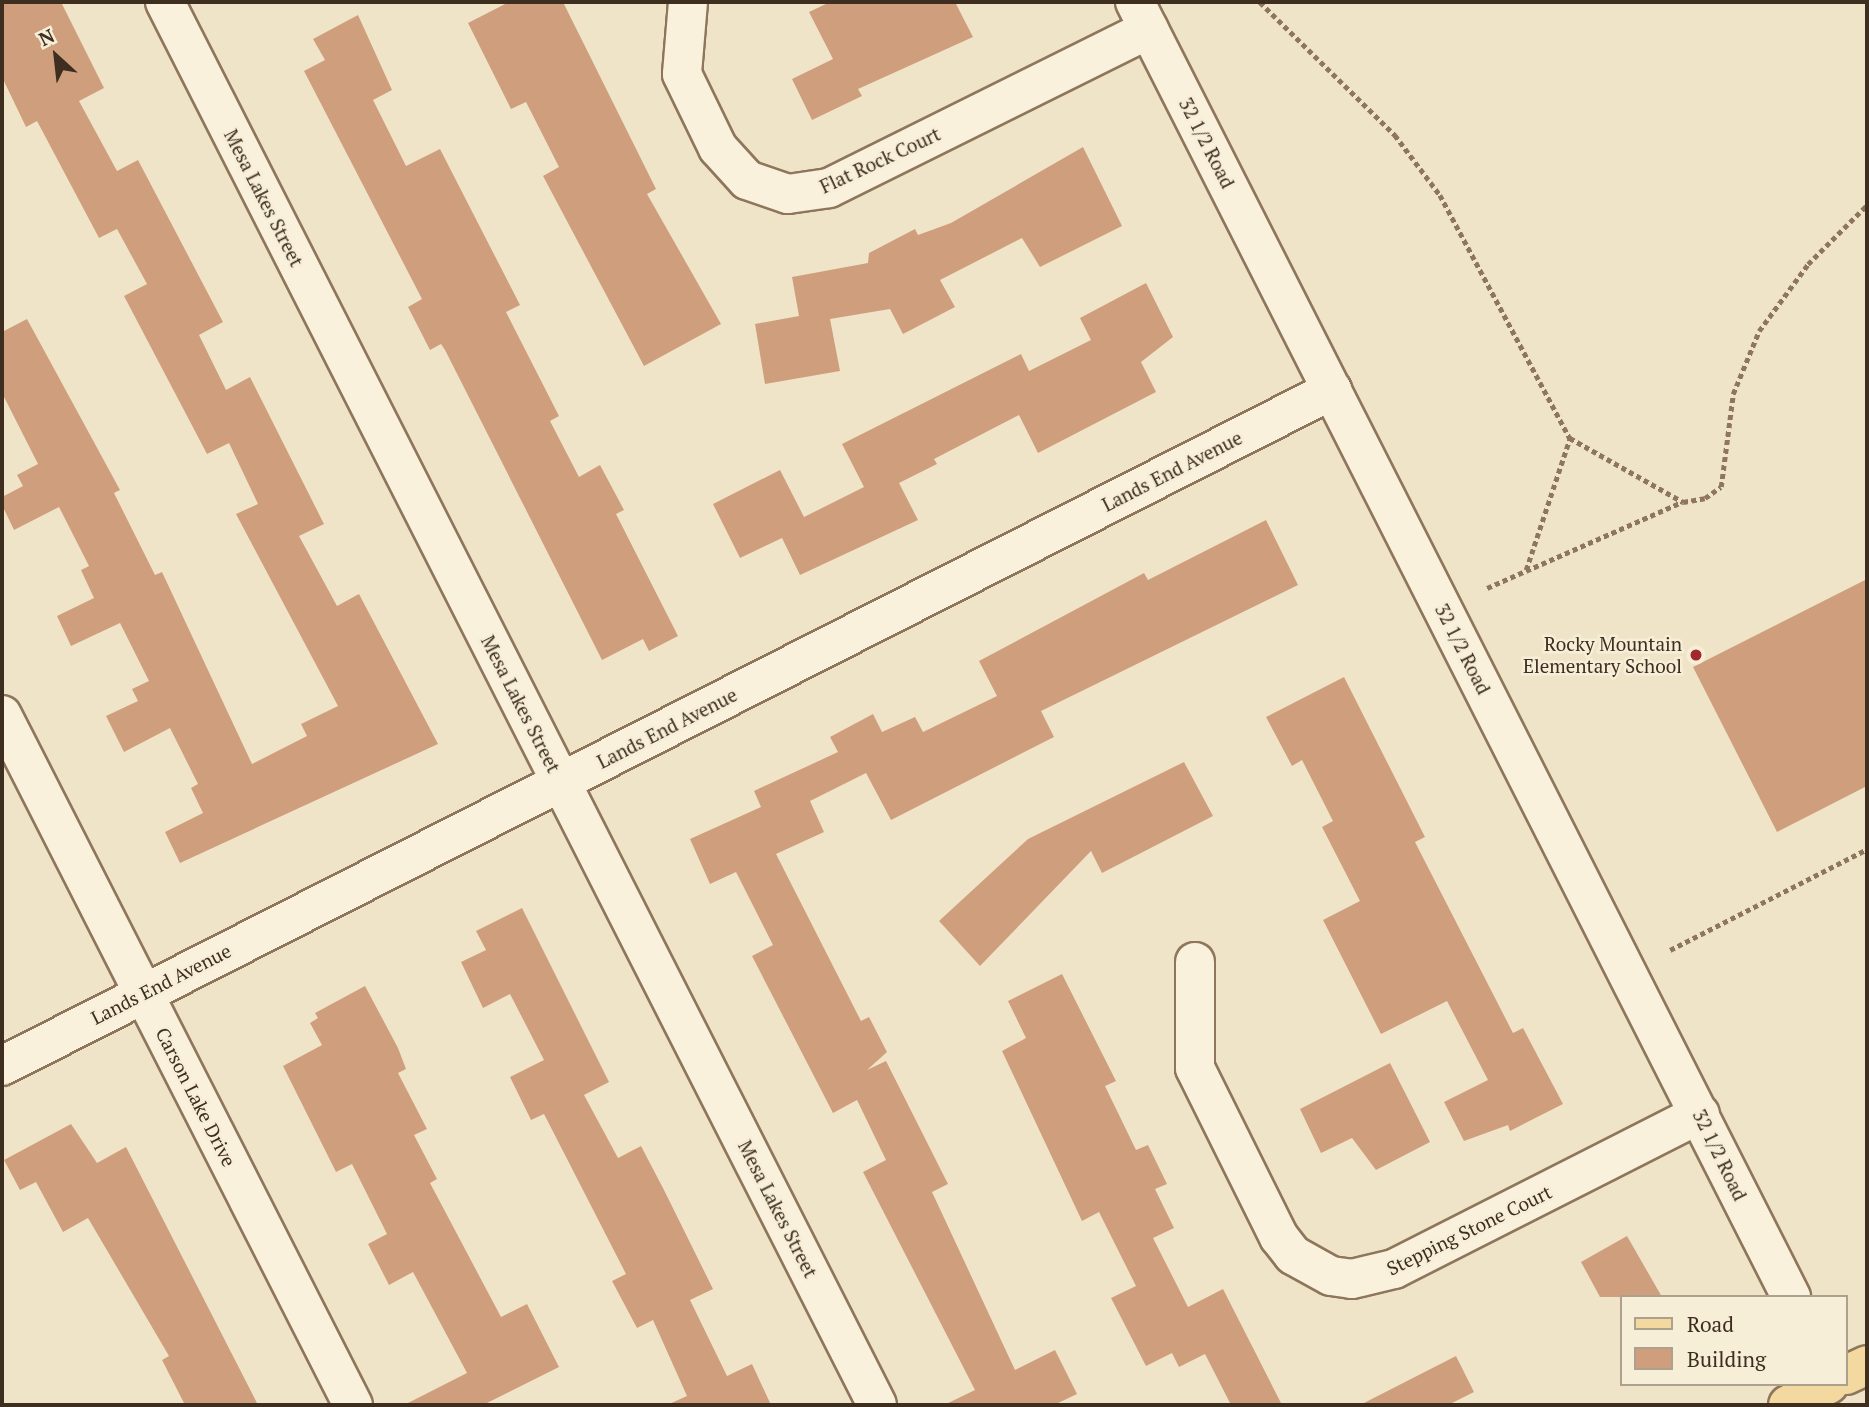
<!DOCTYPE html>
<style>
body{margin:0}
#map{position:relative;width:1869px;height:1407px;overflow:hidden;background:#f0e4c8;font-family:"PT Serif",serif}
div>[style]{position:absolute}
.building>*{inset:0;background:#cf9f7d}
.path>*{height:4.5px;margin-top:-2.25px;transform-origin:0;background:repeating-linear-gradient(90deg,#8d765c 0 5px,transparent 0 8.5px)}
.roads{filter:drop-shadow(2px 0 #8d765c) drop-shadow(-2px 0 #8d765c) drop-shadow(0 2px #8d765c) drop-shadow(0 -2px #8d765c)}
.minor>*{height:38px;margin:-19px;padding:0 19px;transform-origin:19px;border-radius:19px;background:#faf1dc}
.major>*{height:38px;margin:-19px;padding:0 19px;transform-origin:19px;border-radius:19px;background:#f3d9a0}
.dots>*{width:19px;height:19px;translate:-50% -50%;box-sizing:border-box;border:4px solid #f7eed8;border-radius:50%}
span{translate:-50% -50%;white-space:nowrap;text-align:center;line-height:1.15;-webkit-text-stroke:5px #f7eed8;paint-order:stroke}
.street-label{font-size:19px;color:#3d2e20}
.poi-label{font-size:19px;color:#3d2e20}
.right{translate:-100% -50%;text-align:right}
.frame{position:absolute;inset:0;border:4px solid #3d2e20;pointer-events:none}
.legend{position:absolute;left:1620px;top:1295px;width:228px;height:91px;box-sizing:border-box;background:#f7eed8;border:2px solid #ada18e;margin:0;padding:9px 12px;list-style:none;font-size:21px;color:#3d2e20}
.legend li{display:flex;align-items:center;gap:14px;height:35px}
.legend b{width:35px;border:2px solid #ada18e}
.north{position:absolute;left:21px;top:21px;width:70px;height:70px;-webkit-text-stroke:5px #f7eed8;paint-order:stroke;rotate:333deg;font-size:19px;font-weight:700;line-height:28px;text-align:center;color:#3d2e20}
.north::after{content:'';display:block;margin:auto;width:24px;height:32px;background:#3d2e20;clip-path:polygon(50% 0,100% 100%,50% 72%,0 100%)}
</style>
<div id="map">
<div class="building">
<i style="clip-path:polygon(2px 2px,61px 2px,104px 88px,79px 101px,117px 171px,138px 160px,223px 322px,199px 335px,226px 390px,250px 377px,324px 524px,299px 536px,337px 606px,359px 594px,438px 744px,180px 863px,165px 832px,203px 813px,191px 788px,198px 784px,170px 728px,124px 752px,106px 716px,138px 701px,132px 689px,149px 681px,120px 623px,71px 646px,57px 616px,94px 598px,81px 570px,89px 566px,59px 507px,14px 530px,2px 505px,2px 497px,23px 486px,17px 475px,38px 464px,2px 393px,2px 332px,27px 319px,120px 490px,114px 493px,155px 575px,162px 572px,252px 764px,307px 736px,301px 724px,338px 706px,236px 514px,258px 504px,229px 443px,207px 454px,124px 296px,147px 284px,117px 229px,99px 238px,37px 121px,26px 127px,2px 77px)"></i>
<i style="clip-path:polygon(509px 2px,563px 2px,656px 189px,647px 194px,721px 324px,644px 366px,543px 176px,559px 167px,526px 102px,511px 109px,468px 23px)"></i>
<i style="clip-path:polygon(830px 2px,955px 2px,973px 37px,858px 89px,862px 96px,812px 120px,792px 79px,833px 59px,809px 12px)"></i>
<i style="clip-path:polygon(358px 15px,392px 90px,373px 100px,406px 166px,440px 149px,520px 305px,506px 312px,559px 416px,550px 421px,579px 477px,600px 465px,624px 510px,616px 514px,678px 636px,649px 651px,643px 639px,602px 660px,445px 350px,441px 344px,430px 350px,408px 307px,422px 299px,304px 71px,325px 60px,313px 39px)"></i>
<i style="clip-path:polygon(1083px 147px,1122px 226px,1040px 267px,1022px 238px,940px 280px,955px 307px,903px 334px,890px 309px,830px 319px,840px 371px,765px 384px,755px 324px,799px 316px,792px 277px,868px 263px,869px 253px,915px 229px,918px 235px,951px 223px)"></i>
<i style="clip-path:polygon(1146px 283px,1173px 337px,1141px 362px,1156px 392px,1038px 453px,1019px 415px,934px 459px,937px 464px,899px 483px,918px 520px,800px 575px,782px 538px,740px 558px,713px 504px,780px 470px,804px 517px,864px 487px,842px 444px,1021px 354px,1029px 371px,1091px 340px,1080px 318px)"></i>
<i style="clip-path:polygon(1266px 520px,1298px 585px,1041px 711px,1054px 737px,891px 820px,866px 773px,810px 801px,824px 832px,776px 854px,861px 1021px,869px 1017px,887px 1052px,867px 1070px,886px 1061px,948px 1184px,932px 1192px,1015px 1370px,1055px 1350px,1077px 1394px,1054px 1405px,944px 1405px,975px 1390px,863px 1172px,886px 1160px,857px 1100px,833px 1113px,752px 956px,773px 945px,736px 872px,710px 884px,690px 839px,761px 807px,754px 791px,838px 752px,830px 737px,873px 714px,882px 732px,915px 717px,923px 732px,997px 696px,979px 661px,1144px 573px,1148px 580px)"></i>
<i style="clip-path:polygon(1867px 579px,1867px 786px,1777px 832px,1693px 667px)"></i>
<i style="clip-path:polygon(1344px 677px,1425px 837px,1415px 842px,1513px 1033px,1523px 1028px,1563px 1104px,1510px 1131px,1508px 1125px,1464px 1141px,1444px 1102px,1488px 1080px,1447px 1001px,1381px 1034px,1323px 920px,1360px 901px,1322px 827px,1333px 821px,1302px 760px,1292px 766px,1266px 717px)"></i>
<i style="clip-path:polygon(1184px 762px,1213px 816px,1102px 873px,1091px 851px,980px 966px,939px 921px,1028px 839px)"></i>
<i style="clip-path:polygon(522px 908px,609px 1082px,584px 1095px,618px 1158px,641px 1146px,664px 1190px,713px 1289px,690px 1300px,727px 1376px,752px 1364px,771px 1405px,667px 1405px,687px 1396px,653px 1320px,637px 1328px,612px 1281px,626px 1274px,544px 1114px,531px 1120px,510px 1077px,544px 1060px,510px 994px,483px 1008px,461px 962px,486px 950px,476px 931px)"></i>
<i style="clip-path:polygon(1062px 974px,1116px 1081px,1105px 1086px,1136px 1150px,1148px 1145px,1167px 1184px,1155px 1189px,1174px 1228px,1153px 1238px,1188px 1307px,1223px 1289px,1282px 1405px,1231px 1405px,1205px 1354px,1179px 1367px,1172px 1353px,1146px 1366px,1111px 1298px,1136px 1286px,1099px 1212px,1082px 1221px,1002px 1051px,1026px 1038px,1008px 1001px)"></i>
<i style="clip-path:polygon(365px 986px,398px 1048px,406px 1069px,398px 1073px,427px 1129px,414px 1135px,437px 1179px,430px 1183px,501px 1317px,527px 1304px,559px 1367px,483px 1405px,404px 1405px,467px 1373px,413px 1272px,389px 1285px,368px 1244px,387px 1234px,352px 1164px,336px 1172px,283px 1066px,322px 1045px,310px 1023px,318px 1018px,315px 1013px)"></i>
<i style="clip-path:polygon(1390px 1063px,1430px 1142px,1376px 1170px,1352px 1138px,1321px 1153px,1300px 1109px)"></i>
<i style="clip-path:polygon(71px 1124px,97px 1163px,126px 1147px,258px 1405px,185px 1405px,162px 1360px,169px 1356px,88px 1218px,63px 1232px,36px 1182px,20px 1190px,4px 1160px)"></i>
<i style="clip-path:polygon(1627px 1236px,1662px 1297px,1600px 1297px,1581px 1262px)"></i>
<i style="clip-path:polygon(1456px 1356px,1474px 1392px,1448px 1405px,1360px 1405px)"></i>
</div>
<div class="path">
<i style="left:1260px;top:2px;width:190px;rotate:44.6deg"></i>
<i style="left:1395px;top:135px;width:75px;rotate:53.1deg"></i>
<i style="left:1440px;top:195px;width:276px;rotate:61.9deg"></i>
<i style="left:1570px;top:438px;width:130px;rotate:29.5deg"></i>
<i style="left:1683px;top:502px;width:22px;rotate:-10deg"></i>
<i style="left:1705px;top:498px;width:19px;rotate:-35deg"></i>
<i style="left:1721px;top:487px;width:94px;rotate:-82.6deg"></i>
<i style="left:1733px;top:394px;width:68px;rotate:-67.6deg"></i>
<i style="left:1759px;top:331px;width:83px;rotate:-53.8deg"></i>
<i style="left:1808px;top:264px;width:83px;rotate:-45deg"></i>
<i style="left:1526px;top:570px;width:139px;rotate:-71.6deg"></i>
<i style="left:1487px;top:588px;width:213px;rotate:-23.8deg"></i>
<i style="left:1670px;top:950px;width:221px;rotate:-27.1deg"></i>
</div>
<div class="roads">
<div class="minor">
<i style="left:165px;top:2px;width:1573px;rotate:63.09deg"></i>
<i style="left:688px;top:2px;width:72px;rotate:94.8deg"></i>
<i style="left:682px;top:74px;width:82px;rotate:64.1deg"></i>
<i style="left:718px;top:148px;width:43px;rotate:47.8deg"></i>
<i style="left:747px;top:180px;width:43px;rotate:18.9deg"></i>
<i style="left:788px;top:194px;width:41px;rotate:-8.3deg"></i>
<i style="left:829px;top:188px;width:357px;rotate:-26.4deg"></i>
<i style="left:1135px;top:2px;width:1452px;rotate:63.13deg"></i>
<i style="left:2px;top:715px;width:774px;rotate:63.04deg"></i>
<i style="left:1195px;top:962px;width:106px;rotate:90deg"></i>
<i style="left:1195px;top:1068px;width:189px;rotate:63.6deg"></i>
<i style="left:1279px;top:1237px;width:23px;rotate:52deg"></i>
<i style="left:1293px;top:1255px;width:43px;rotate:28.9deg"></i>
<i style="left:1331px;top:1276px;width:21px;rotate:8deg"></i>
<i style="left:1352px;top:1279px;width:43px;rotate:-13.4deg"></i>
<i style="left:1394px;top:1269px;width:343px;rotate:-26.9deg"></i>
<i style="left:2px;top:1066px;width:1492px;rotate:-26.94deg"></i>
</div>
<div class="major">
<i style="left:1846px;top:1375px;width:23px;rotate:-25deg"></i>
<i style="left:1788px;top:1405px;width:46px;rotate:-27.1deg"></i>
</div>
</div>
<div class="dots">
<i style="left:1696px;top:655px;background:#9e2a2b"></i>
</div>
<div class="street-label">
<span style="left:1207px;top:143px;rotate:63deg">32 1/2 Road</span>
<span style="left:880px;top:160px;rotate:-25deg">Flat Rock Court</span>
<span style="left:264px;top:198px;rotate:63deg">Mesa Lakes Street</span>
<span style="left:1172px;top:471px;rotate:-27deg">Lands End Avenue</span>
<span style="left:1463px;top:649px;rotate:63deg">32 1/2 Road</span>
<span style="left:521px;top:704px;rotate:63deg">Mesa Lakes Street</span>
<span style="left:667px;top:728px;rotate:-27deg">Lands End Avenue</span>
<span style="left:161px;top:984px;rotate:-27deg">Lands End Avenue</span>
<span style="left:196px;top:1097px;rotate:63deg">Carson Lake Drive</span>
<span style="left:1720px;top:1155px;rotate:64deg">32 1/2 Road</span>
<span style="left:778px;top:1209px;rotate:63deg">Mesa Lakes Street</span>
<span style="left:1469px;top:1230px;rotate:-26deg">Stepping Stone Court</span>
</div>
<div class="poi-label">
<span class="right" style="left:1682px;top:655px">Rocky Mountain<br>Elementary School</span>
</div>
<div class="frame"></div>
<ul class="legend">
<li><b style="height:9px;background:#f3d9a0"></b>Road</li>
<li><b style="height:19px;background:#cf9f7d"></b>Building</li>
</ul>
<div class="north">N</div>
</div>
